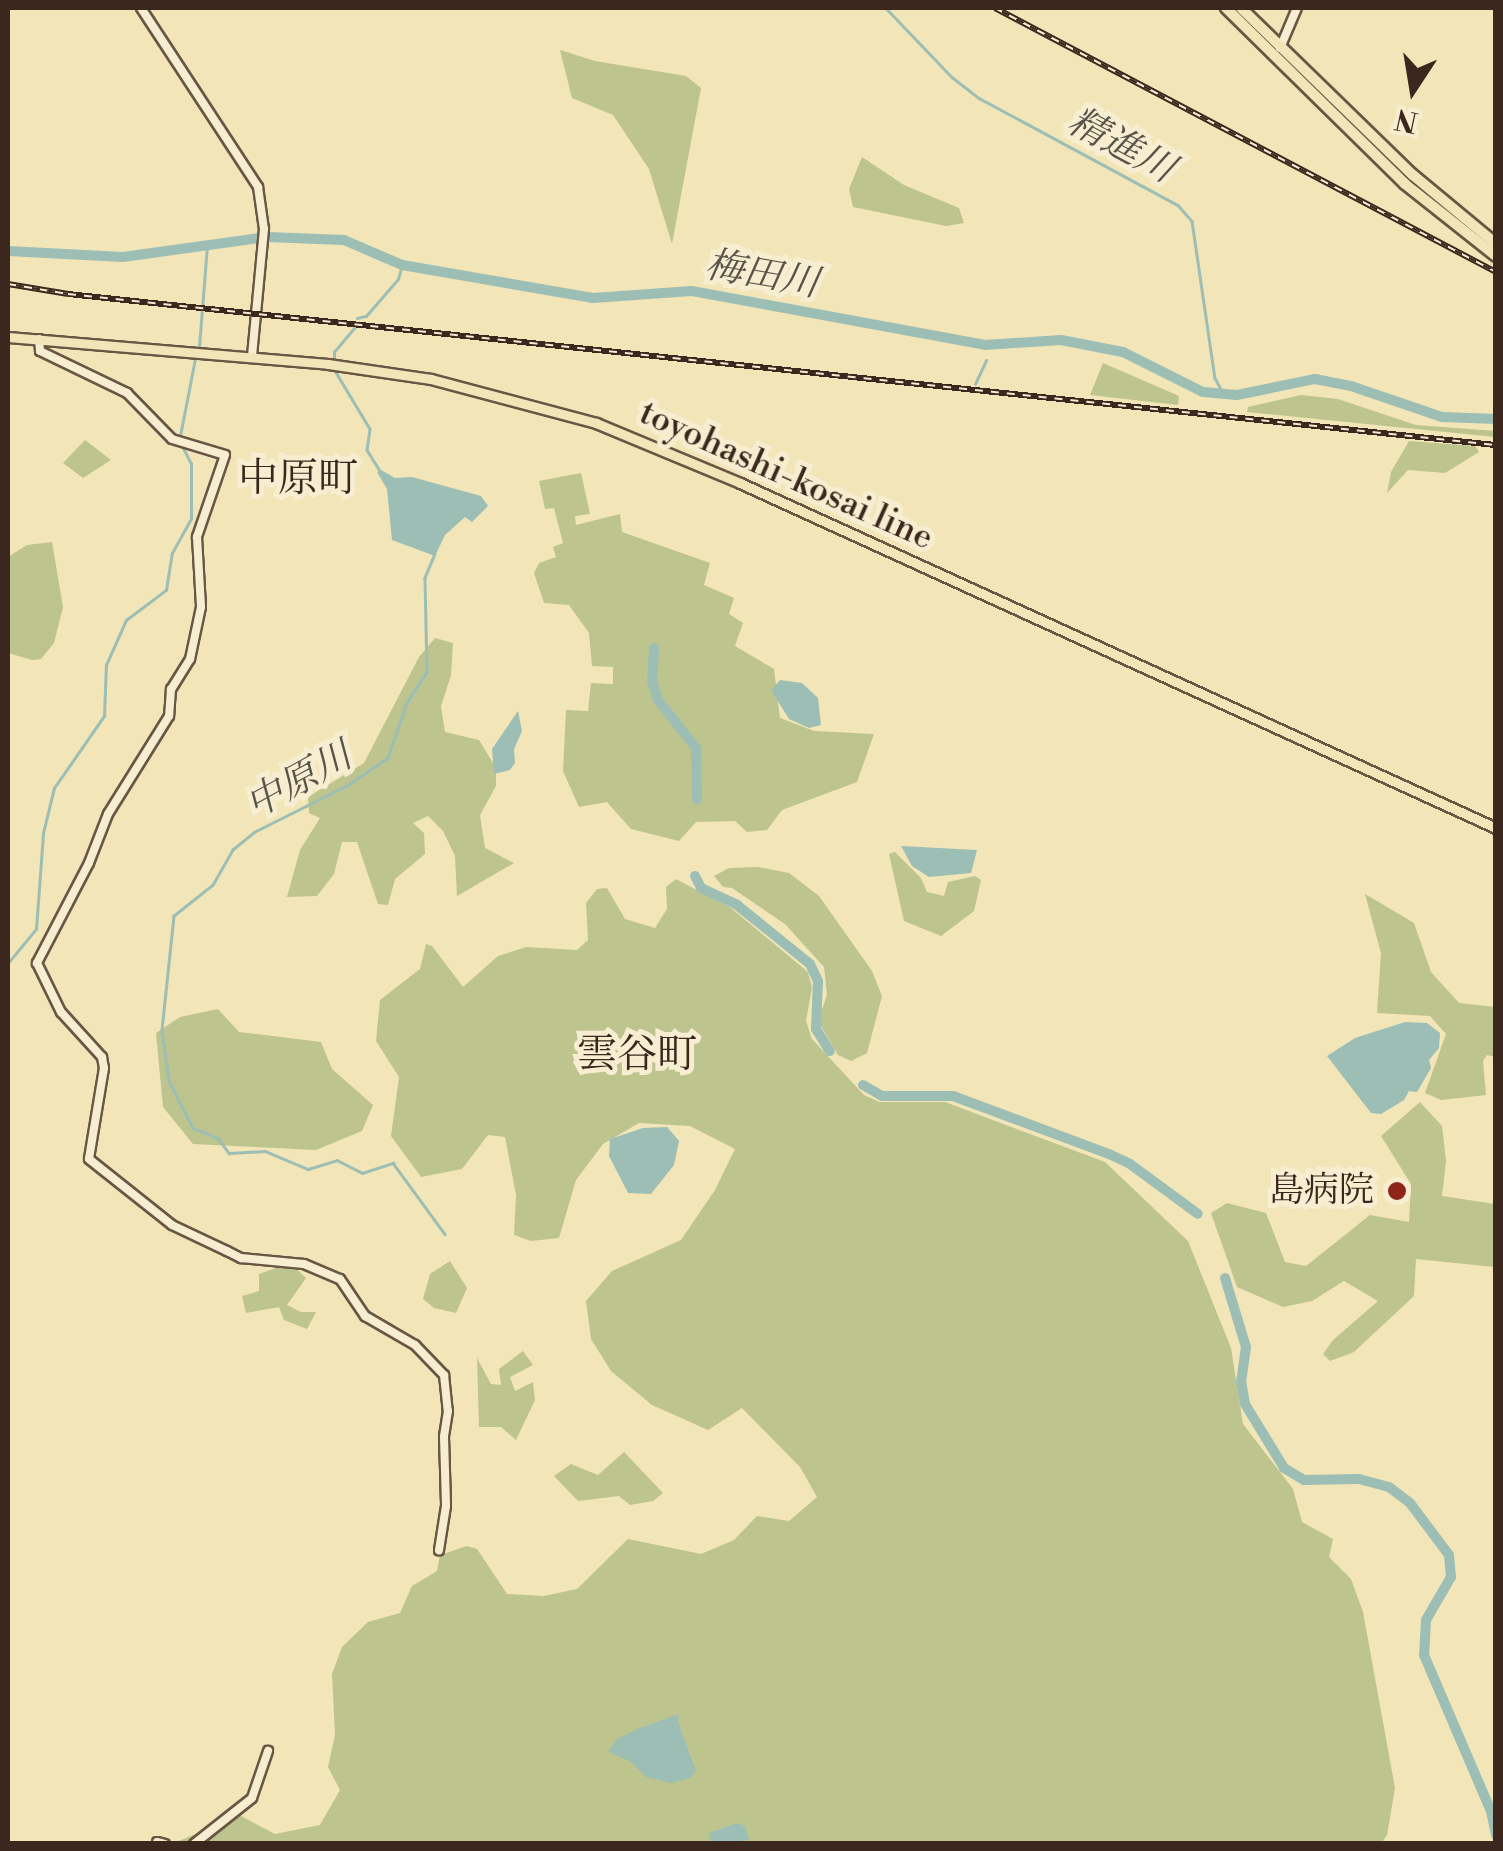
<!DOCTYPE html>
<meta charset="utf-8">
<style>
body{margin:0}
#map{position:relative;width:1503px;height:1851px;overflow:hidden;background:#f2e5b8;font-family:"Libre Bodoni","Noto Serif JP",serif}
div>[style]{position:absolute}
.green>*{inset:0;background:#bdc48d}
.water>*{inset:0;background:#9cbeb4}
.stream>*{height:2.5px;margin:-1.25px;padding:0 1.25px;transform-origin:1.25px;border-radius:1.25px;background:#9cbeb4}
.river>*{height:10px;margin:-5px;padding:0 5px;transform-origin:5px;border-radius:5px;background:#9cbeb4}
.roads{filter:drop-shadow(2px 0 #695644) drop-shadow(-2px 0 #695644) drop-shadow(0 2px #695644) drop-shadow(0 -2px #695644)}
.tertiary>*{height:8px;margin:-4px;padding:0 4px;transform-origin:4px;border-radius:4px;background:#f7eed1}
.secondary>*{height:8px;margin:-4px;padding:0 4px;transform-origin:4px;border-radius:4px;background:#f7eed1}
.primary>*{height:9px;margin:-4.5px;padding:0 4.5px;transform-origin:4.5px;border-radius:4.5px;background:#f2e5b8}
.trunk>*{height:10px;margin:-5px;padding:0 5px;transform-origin:5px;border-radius:5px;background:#f2e5b8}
.rail>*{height:6px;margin-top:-3px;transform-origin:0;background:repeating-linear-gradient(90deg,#f7eed1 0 8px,#3b271d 0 16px);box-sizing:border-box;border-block:2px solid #3b271d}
.dots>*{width:28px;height:28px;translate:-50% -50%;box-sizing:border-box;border:5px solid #f7eed1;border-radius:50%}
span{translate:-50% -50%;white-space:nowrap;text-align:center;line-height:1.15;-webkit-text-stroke:10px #f7eed1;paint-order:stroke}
.street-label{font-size:35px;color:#3b271d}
.poi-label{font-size:35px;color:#3b271d}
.right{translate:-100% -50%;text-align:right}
.water-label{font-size:38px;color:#58544a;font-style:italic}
.quarter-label{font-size:40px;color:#3b271d}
.frame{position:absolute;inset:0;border:10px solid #3b271d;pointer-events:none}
.north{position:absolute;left:1363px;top:40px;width:100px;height:100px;-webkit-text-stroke:8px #f7eed1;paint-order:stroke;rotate:192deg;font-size:28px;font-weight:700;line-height:40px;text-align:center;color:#3b271d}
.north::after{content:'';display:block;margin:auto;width:35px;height:45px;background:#3b271d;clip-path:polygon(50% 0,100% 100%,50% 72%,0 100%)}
</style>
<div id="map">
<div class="green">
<i style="clip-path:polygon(560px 50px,595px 61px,686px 76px,701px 88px,672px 244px,649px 169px,613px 115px,572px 98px)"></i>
<i style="clip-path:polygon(862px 157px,904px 185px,959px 208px,964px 223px,946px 226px,853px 207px,849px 189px)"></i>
<i style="clip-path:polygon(1103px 363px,1179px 396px,1178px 405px,1090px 395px)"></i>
<i style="clip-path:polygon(1301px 395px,1338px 399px,1416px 425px,1495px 431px,1495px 437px,1247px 412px,1248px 407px)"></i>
<i style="clip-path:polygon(85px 440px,111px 460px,83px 478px,63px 463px)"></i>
<i style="clip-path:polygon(1409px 441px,1475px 446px,1479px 452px,1445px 473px,1408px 470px,1387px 493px,1391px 472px)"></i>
<i style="clip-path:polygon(581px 473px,590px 514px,575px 516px,576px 525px,620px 514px,622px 532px,710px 563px,704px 585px,734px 598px,729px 614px,743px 623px,735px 646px,774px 669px,780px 718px,814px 731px,874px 734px,857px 782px,782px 810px,767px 830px,747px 832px,735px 821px,696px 822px,679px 841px,631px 829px,607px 802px,579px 807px,563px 771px,566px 710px,588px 711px,591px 683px,613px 684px,613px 667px,592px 666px,589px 633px,569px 605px,544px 603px,534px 573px,539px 563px,556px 557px,553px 547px,563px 543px,554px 508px,545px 509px,539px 481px)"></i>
<i style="clip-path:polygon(52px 542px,63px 607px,54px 643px,41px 659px,32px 660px,8px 653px,8px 557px,27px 545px)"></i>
<i style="clip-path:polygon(435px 638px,453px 643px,451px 675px,441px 706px,445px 732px,479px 740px,496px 768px,496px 786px,480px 815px,485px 848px,514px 863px,457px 896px,455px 856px,443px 831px,428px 816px,413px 823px,424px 833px,425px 854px,395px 879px,388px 905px,378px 904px,357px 842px,342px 842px,334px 874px,317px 896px,287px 897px,300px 850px,320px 818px,309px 813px,308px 797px,364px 763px,419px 657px)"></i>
<i style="clip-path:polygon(895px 852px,921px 878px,927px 892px,944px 896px,948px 882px,975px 876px,981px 880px,974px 911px,941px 936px,904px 921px,889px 854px)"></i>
<i style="clip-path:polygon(758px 867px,789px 873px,819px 896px,872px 971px,882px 996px,867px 1053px,851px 1061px,838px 1055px,818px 1021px,827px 995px,824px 967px,785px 924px,732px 888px,723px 887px,714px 876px,729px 868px)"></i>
<i style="clip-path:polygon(676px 879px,731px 908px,808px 972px,812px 988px,806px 1021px,812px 1039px,864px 1095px,879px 1102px,945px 1102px,1105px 1162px,1188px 1241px,1231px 1348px,1243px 1424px,1293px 1489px,1302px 1522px,1333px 1539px,1329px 1557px,1351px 1579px,1363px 1612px,1395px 1788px,1387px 1835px,1381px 1844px,171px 1844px,241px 1816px,275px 1834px,320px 1825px,340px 1790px,328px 1767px,335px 1735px,332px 1674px,342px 1647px,368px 1622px,400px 1613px,412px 1586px,437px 1571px,440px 1555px,467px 1546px,477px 1549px,507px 1594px,544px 1596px,577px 1589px,628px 1539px,701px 1554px,734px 1540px,757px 1516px,789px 1521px,817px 1497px,800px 1467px,742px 1408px,708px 1430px,652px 1405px,611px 1371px,591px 1339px,586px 1301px,612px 1271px,681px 1240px,715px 1190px,735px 1149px,690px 1126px,639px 1123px,603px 1144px,576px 1180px,559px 1238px,531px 1241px,514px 1235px,516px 1195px,505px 1137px,488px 1135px,462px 1169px,421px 1177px,391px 1136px,399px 1077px,376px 1041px,380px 1000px,420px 969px,426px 944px,432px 946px,463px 987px,498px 956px,526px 947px,577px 950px,588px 940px,586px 903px,597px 889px,607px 888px,625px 919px,655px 928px,667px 909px,666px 887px)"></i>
<i style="clip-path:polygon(1365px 894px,1414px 923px,1431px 972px,1459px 1003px,1495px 1007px,1495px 1057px,1487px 1055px,1483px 1061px,1486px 1095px,1441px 1100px,1425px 1093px,1446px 1034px,1430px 1016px,1377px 1013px,1381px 953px)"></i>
<i style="clip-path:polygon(218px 1009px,239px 1032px,321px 1042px,332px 1069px,373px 1105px,362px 1131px,316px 1150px,193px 1144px,163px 1107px,156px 1033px,180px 1017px)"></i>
<i style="clip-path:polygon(1420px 1102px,1442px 1126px,1446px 1161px,1442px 1196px,1495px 1204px,1495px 1267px,1416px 1259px,1414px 1296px,1354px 1352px,1330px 1361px,1323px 1354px,1333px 1340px,1378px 1301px,1344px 1281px,1312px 1301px,1283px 1307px,1237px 1287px,1211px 1213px,1227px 1203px,1266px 1213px,1285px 1262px,1306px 1266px,1370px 1215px,1409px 1222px,1411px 1184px,1381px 1136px)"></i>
<i style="clip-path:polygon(450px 1261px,467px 1288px,456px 1313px,434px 1308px,423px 1299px,430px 1274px)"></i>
<i style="clip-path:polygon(290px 1263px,306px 1278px,287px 1305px,301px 1312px,316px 1312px,307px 1329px,284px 1320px,279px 1307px,246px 1313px,242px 1296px,259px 1291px,259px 1274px)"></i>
<i style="clip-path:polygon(523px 1351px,533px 1365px,510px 1377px,515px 1391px,533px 1382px,535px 1400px,516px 1440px,501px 1427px,479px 1427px,477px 1358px,491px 1384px,501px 1385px,499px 1369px)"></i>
<i style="clip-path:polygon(624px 1452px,663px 1493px,653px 1501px,630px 1505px,619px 1496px,578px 1501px,554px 1476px,571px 1464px,598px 1475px)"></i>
</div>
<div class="water">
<i style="clip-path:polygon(381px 470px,395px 478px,412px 477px,481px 496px,488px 506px,472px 522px,465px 517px,445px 535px,435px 556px,392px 540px,387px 489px,377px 472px)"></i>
<i style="clip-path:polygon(780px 680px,802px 683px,818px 698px,821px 725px,809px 728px,789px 719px,771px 690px)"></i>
<i style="clip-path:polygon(518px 711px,522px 731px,514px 749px,515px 763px,510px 770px,494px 774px,492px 749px)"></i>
<i style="clip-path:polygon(901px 846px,977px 850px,971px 873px,929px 877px,912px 866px)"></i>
<i style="clip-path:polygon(1405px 1022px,1427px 1023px,1440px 1033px,1439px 1048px,1429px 1060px,1431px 1068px,1417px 1092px,1409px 1091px,1404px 1100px,1381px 1114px,1371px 1113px,1327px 1056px,1355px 1038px)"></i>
<i style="clip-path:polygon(667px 1127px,679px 1141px,674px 1165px,651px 1194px,628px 1193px,609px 1156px,610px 1139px,643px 1128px)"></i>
<i style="clip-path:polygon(679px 1714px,678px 1722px,696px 1771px,690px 1778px,671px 1783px,646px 1777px,630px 1761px,608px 1752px,616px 1740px,637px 1729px)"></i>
<i style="clip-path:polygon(737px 1823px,745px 1826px,749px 1840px,712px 1843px,709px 1833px)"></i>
</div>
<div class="stream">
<i style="left:886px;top:8px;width:95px;rotate:46.3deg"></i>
<i style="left:952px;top:77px;width:34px;rotate:38deg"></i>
<i style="left:979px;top:98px;width:226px;rotate:28.3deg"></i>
<i style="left:1178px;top:205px;width:21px;rotate:49deg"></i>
<i style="left:1192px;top:221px;width:159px;rotate:81.7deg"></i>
<i style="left:1215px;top:378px;width:19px;rotate:62deg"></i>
<i style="left:357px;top:318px;width:9px;rotate:-13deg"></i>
<i style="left:366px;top:316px;width:49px;rotate:-49.1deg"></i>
<i style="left:398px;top:279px;width:15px;rotate:-74deg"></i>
<i style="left:199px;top:347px;width:101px;rotate:-85.5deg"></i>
<i style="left:334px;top:361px;width:9px;rotate:-90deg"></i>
<i style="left:334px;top:352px;width:33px;rotate:-50deg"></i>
<i style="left:334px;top:369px;width:70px;rotate:59deg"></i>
<i style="left:370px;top:429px;width:21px;rotate:98deg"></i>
<i style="left:367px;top:450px;width:25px;rotate:58deg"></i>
<i style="left:975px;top:384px;width:26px;rotate:-65deg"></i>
<i style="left:180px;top:436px;width:78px;rotate:-79deg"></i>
<i style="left:435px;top:554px;width:26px;rotate:113deg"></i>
<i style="left:425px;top:578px;width:94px;rotate:88.8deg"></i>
<i style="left:427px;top:672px;width:37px;rotate:123deg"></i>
<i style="left:407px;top:703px;width:58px;rotate:109.1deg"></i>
<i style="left:388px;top:758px;width:47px;rotate:145.3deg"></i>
<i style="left:349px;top:785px;width:105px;rotate:153.4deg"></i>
<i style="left:255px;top:832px;width:28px;rotate:141deg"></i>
<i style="left:233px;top:850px;width:40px;rotate:119.7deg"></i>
<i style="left:213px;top:885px;width:50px;rotate:141.5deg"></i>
<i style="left:174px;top:916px;width:116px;rotate:96deg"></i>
<i style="left:162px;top:1031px;width:50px;rotate:82deg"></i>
<i style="left:169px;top:1081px;width:53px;rotate:62.9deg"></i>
<i style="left:193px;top:1128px;width:27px;rotate:22deg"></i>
<i style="left:218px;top:1138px;width:19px;rotate:54deg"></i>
<i style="left:229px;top:1153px;width:36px;rotate:-3deg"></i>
<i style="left:265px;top:1151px;width:47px;rotate:22.7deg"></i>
<i style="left:308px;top:1169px;width:30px;rotate:-17deg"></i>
<i style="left:337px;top:1160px;width:28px;rotate:27deg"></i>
<i style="left:362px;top:1173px;width:33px;rotate:-18deg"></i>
<i style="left:393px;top:1163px;width:88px;rotate:53.8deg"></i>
<i style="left:8px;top:963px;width:44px;rotate:-50.5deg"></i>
<i style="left:36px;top:929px;width:96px;rotate:-85.8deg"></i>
<i style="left:43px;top:833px;width:46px;rotate:-76.3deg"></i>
<i style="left:54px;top:788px;width:88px;rotate:-55.2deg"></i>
<i style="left:104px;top:716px;width:51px;rotate:-87.8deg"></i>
<i style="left:106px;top:665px;width:49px;rotate:-66deg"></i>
<i style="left:126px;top:620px;width:50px;rotate:-36.9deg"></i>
<i style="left:166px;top:590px;width:37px;rotate:-81deg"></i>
<i style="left:172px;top:553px;width:39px;rotate:-61deg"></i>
<i style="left:191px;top:519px;width:55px;rotate:-90deg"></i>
<i style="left:191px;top:464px;width:20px;rotate:-117deg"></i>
<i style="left:1495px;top:1832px;width:1px"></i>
</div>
<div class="river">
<i style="left:8px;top:251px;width:115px;rotate:3deg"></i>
<i style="left:123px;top:257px;width:145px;rotate:-7.9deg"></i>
<i style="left:267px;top:237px;width:77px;rotate:2.2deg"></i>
<i style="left:344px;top:240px;width:63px;rotate:23.3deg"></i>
<i style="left:402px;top:265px;width:194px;rotate:9.8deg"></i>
<i style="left:593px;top:298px;width:99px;rotate:-4deg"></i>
<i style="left:692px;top:291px;width:298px;rotate:10.4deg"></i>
<i style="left:985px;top:345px;width:76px;rotate:-3.8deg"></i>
<i style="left:1061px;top:340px;width:63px;rotate:11deg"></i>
<i style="left:1123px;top:352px;width:89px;rotate:26.6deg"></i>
<i style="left:1203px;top:392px;width:34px;rotate:5deg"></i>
<i style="left:1237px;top:395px;width:80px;rotate:-11.6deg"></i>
<i style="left:1315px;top:379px;width:37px;rotate:11deg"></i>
<i style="left:1351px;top:386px;width:96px;rotate:18.8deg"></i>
<i style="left:1442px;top:417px;width:54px;rotate:2.1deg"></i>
<i style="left:654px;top:648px;width:33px;rotate:93deg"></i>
<i style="left:652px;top:681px;width:20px;rotate:72deg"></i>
<i style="left:658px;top:700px;width:61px;rotate:51.6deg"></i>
<i style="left:696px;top:748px;width:51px;rotate:88.9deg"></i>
<i style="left:695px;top:876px;width:13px;rotate:63deg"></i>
<i style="left:701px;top:888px;width:40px;rotate:25deg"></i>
<i style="left:737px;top:905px;width:94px;rotate:38.9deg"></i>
<i style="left:810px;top:964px;width:19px;rotate:65deg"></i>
<i style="left:818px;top:981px;width:48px;rotate:92.4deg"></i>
<i style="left:816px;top:1029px;width:26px;rotate:58deg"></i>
<i style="left:863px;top:1085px;width:22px;rotate:30deg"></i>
<i style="left:882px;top:1096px;width:71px"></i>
<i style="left:953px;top:1096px;width:166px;rotate:20.4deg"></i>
<i style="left:1109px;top:1154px;width:23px;rotate:25deg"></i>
<i style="left:1130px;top:1164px;width:84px;rotate:36.3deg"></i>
<i style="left:1225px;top:1278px;width:72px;rotate:73.1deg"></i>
<i style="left:1246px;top:1347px;width:34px;rotate:98deg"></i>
<i style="left:1241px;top:1381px;width:23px;rotate:80deg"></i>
<i style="left:1245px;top:1404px;width:75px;rotate:58.6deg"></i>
<i style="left:1284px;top:1468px;width:23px;rotate:31deg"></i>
<i style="left:1304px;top:1480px;width:55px;rotate:-1deg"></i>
<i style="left:1359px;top:1479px;width:31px;rotate:15deg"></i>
<i style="left:1389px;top:1487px;width:26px;rotate:37deg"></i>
<i style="left:1410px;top:1503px;width:65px;rotate:53.1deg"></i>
<i style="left:1449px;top:1555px;width:22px;rotate:85deg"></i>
<i style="left:1451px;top:1577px;width:50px;rotate:120.2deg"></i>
<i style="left:1426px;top:1620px;width:35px;rotate:93deg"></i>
<i style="left:1424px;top:1655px;width:170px;rotate:66.8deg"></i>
<i style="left:1491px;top:1811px;width:25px;rotate:78deg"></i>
</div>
<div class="roads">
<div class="tertiary">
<i style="left:39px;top:339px;width:12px;rotate:85deg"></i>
<i style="left:40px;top:351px;width:97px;rotate:25.8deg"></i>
<i style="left:127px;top:393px;width:64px;rotate:45.6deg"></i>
<i style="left:172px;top:439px;width:55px;rotate:16.8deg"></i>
<i style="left:225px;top:455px;width:87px;rotate:108.9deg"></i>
<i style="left:197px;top:537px;width:70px;rotate:86.7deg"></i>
<i style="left:201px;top:607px;width:53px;rotate:101.9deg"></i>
<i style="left:190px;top:659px;width:36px;rotate:122deg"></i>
<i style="left:171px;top:689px;width:27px;rotate:94deg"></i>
<i style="left:169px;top:716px;width:115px;rotate:121.9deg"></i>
<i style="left:108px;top:814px;width:53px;rotate:111.2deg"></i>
<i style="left:89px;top:863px;width:113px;rotate:117.5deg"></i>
<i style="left:37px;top:963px;width:55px;rotate:63.9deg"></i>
<i style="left:61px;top:1012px;width:61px;rotate:47.7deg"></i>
<i style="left:102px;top:1057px;width:11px;rotate:80deg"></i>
<i style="left:104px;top:1068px;width:92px;rotate:99.4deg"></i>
<i style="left:89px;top:1159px;width:106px;rotate:38.5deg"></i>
<i style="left:172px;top:1225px;width:61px;rotate:25.3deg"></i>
<i style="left:227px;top:1251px;width:16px;rotate:27deg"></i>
<i style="left:241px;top:1258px;width:63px;rotate:5.4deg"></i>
<i style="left:304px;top:1264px;width:39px;rotate:23deg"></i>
<i style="left:340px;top:1279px;width:45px;rotate:56deg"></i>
<i style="left:365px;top:1316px;width:58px;rotate:30.1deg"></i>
<i style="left:415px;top:1345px;width:42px;rotate:46deg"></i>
<i style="left:444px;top:1375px;width:36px;rotate:84deg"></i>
<i style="left:448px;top:1411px;width:26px;rotate:99deg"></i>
<i style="left:444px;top:1437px;width:69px;rotate:88.3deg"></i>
<i style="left:446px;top:1506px;width:45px;rotate:99deg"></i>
<i style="left:157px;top:1842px;width:8px;rotate:14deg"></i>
<i style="left:194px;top:1844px;width:74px;rotate:-38.4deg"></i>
<i style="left:252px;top:1798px;width:50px;rotate:-71.2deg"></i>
</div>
<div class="secondary">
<i style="left:141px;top:8px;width:214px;rotate:56.8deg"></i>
<i style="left:258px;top:187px;width:42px;rotate:81.9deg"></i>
<i style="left:264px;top:229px;width:128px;rotate:95.4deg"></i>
<i style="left:1280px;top:48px;width:43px;rotate:-67deg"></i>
</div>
<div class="primary">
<i style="left:8px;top:337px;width:321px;rotate:4.8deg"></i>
<i style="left:328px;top:364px;width:104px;rotate:8.3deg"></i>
<i style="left:431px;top:379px;width:171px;rotate:14.9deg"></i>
<i style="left:596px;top:423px;width:156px;rotate:22.6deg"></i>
<i style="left:740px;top:483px;width:831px;rotate:24.53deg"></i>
</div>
<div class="trunk">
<i style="left:1226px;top:8px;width:251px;rotate:44.5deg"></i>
<i style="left:1405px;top:184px;width:116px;rotate:38.4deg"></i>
<i style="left:1241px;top:8px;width:240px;rotate:44.2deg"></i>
<i style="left:1413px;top:175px;width:108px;rotate:39.7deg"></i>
</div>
</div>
<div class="rail">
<i style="left:995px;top:8px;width:566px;rotate:27.79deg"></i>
<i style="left:8px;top:284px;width:61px;rotate:9.5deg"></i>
<i style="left:68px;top:294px;width:1436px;rotate:6.04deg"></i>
</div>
<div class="dots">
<i style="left:1397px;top:1191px;background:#8f2418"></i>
</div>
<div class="street-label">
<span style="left:786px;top:476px;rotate:24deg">toyohashi-kosai line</span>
</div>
<div class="poi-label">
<span class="right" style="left:1374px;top:1191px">島病院</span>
</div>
<div class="water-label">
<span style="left:1121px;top:146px;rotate:28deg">精進川</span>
<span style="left:762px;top:275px;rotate:10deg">梅田川</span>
<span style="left:299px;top:781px;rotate:-29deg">中原川</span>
</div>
<div class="quarter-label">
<span style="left:298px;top:479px">中原町</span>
<span style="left:637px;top:1055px">雲谷町</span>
</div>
<div class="frame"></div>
<div class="north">N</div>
</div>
